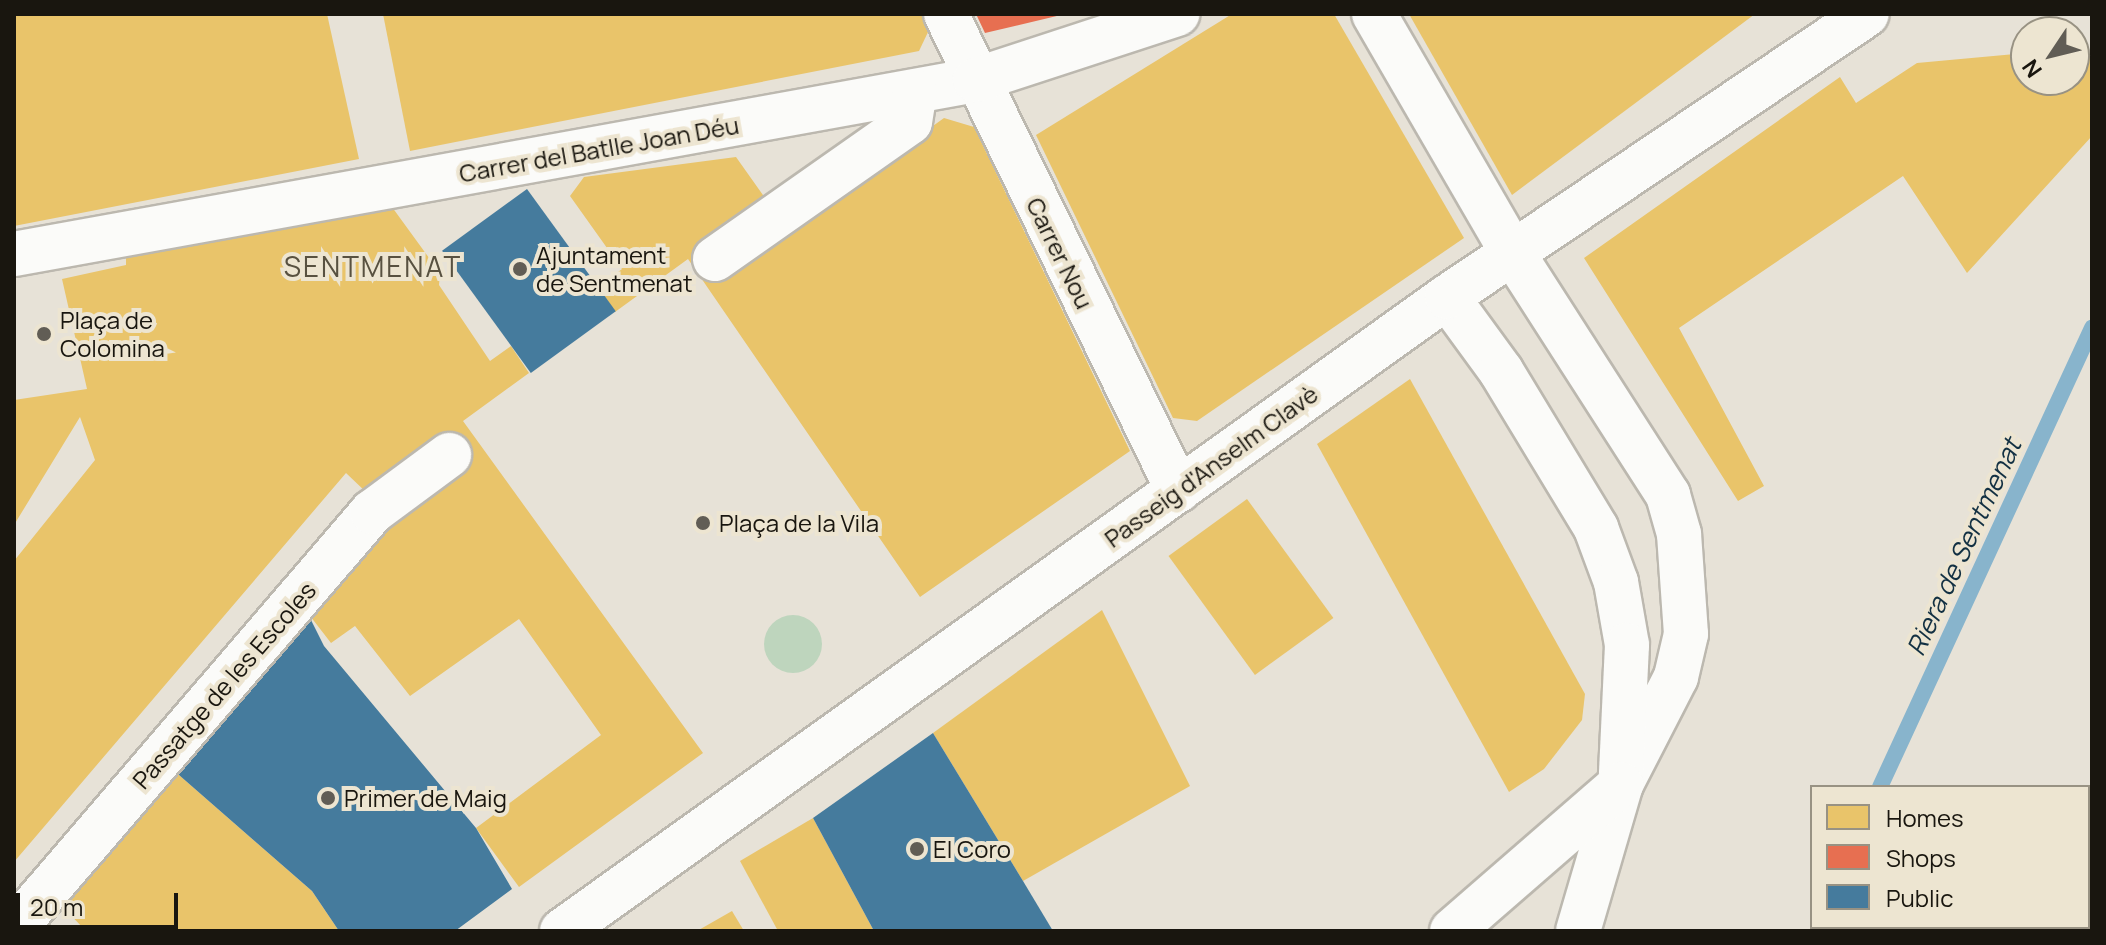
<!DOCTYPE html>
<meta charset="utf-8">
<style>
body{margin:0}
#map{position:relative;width:2106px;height:945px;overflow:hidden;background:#e7e2d7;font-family:Manrope,sans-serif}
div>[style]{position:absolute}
.green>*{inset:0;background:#bed5bd}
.round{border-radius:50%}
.homes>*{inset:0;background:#e9c46a;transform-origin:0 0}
.shops>*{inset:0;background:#e76f51}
.public>*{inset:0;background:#457b9d;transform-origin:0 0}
.stream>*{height:16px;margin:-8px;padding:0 8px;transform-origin:8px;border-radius:8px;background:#88b4cc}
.roads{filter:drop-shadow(2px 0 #bcb8af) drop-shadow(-2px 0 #bcb8af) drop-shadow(0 2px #bcb8af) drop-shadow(0 -2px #bcb8af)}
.minor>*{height:44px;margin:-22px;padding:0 22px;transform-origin:22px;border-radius:22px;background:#fbfbf9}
.dots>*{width:22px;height:22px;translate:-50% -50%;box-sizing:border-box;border:4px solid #ede5d1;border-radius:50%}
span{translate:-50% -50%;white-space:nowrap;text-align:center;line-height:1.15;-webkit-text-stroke:8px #ede5d1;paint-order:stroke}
.street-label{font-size:24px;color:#19160f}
.poi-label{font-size:24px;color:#19160f}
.left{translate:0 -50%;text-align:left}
.water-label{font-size:26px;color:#123042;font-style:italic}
.quarter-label{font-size:28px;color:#585140;letter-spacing:2px}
.frame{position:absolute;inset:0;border:16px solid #19160f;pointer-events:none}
.legend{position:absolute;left:1810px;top:785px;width:280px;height:144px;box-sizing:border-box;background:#ede5d1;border:2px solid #989283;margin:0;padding:10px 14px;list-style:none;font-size:24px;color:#19160f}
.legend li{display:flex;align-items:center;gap:16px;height:40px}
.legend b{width:40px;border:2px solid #989283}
.north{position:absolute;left:2010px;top:16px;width:80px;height:80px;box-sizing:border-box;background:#ede5d1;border:2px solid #989283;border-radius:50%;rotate:235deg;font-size:22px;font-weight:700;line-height:32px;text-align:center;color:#19160f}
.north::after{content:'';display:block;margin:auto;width:28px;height:36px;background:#615d55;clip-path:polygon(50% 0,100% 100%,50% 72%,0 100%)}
.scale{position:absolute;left:16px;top:893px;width:162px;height:36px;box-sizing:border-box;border:4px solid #19160f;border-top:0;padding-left:10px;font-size:24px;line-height:28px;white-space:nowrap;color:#19160f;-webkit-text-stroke:6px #ede5d1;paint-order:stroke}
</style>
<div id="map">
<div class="green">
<i class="round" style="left:764px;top:615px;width:58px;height:58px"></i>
</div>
<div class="homes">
<i style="clip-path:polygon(14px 14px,327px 14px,359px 159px,14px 226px)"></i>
<i style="clip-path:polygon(383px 14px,922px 14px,929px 30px,919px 51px,410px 151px)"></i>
<i style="clip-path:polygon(1232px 14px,1334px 14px,1464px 238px,1197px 421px,1173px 418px,1036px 135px)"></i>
<i style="clip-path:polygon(1409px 14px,1755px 14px,1512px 195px)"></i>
<i style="clip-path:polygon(2083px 48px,2092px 56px,2092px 136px,1967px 273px,1903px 176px,1679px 328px,1764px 486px,1738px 501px,1584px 258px,1840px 77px,1856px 103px,1917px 63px,2026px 53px,2026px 80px,2074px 80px,2074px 49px)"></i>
<i style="clip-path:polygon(944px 118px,974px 127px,1130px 451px,920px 597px,688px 259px,615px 312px,598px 287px,622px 269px,570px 196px,584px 177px,736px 157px,768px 202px,726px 275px)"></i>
<i style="clip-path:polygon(392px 207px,440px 273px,439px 285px,490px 361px,511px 346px,529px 373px,463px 421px,703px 753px,519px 887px,476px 828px,601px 735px,519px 619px,410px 696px,355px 626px,331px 643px,307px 612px,367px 493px,346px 473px,14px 862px,14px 561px,95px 460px,80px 417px,14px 525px,14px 400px,87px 389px,62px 279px,126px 265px,126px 255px)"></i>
<i style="clip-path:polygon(1410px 379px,1585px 694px,1582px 720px,1544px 769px,1509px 792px,1317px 444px)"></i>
<i style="left:1247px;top:499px;width:147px;height:97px;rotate:54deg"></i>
<i style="clip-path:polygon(1102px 610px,1190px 786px,1023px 881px,933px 733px)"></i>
<i style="clip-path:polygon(171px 768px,312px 891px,339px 931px,86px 931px,58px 902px)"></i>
<i style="clip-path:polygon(813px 818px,874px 931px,778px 931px,740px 861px)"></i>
<i style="clip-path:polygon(732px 911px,744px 931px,697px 931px)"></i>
</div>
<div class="shops">
<i style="clip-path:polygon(976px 14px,1061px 14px,1061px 15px,985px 33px)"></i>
</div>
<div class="public">
<i style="left:527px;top:189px;width:151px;height:105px;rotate:54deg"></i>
<i style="clip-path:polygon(307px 612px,324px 646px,476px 828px,512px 889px,455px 931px,339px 931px,312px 891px,171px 768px)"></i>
<i style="clip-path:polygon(933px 733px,1023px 881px,1053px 931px,874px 931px,813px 818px)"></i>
</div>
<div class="stream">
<i style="left:1880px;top:787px;width:506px;rotate:-65.21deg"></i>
<i style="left:1822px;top:931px;width:4px;rotate:-63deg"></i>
</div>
<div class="roads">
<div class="minor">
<i style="left:946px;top:14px;width:530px;rotate:64.02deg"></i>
<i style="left:1374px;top:14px;width:275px;rotate:59.9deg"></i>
<i style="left:1512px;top:252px;width:289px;rotate:57.3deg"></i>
<i style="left:1668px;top:495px;width:41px;rotate:74.2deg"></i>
<i style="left:1679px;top:534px;width:100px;rotate:86deg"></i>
<i style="left:1686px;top:634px;width:44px;rotate:103.1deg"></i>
<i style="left:1676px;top:677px;width:120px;rotate:117.2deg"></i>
<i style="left:1621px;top:784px;width:153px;rotate:106.3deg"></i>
<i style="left:14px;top:254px;width:977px;rotate:-10.26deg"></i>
<i style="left:975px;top:80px;width:213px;rotate:-18.1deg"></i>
<i style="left:715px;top:259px;width:238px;rotate:-35.1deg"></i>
<i style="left:910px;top:122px;width:31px;rotate:-81deg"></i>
<i style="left:1447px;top:297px;width:92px;rotate:53.9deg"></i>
<i style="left:1501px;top:371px;width:184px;rotate:58.8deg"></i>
<i style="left:1596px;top:528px;width:58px;rotate:69.7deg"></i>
<i style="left:1616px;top:582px;width:64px;rotate:80.1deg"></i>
<i style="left:1627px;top:645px;width:129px;rotate:92.7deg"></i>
<i style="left:14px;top:929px;width:550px;rotate:-49.35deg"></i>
<i style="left:372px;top:512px;width:96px;rotate:-36.5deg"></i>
<i style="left:562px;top:931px;width:1089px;rotate:-35.62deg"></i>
<i style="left:1447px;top:297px;width:506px;rotate:-33.97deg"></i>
<i style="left:1452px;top:931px;width:224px;rotate:-41deg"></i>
</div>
</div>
<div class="dots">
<i style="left:520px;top:269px;background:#615d55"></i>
<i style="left:44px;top:334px;background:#615d55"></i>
<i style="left:703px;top:523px;background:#615d55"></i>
<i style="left:328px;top:798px;background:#615d55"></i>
<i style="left:917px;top:849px;background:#615d55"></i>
</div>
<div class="street-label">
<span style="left:599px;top:149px;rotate:-10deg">Carrer del Batlle Joan Déu</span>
<span style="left:1060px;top:253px;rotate:64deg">Carrer Nou</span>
<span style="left:1211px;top:466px;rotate:-36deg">Passeig d'Anselm Clavè</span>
<span style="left:224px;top:685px;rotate:-49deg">Passatge de les Escoles</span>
</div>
<div class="poi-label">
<span class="left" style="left:536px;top:269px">Ajuntament<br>de Sentmenat</span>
<span class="left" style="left:60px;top:334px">Plaça de<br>Colomina</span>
<span class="left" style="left:719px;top:523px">Plaça de la Vila</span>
<span class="left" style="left:344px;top:798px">Primer de Maig</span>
<span class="left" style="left:933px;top:849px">El Coro</span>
</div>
<div class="water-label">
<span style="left:1964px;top:547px;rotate:-65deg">Riera de Sentmenat</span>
</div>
<div class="quarter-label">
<span style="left:373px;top:266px">SENTMENAT</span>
</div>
<div class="frame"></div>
<ul class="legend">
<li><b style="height:22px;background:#e9c46a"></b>Homes</li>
<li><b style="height:22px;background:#e76f51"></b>Shops</li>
<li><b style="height:22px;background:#457b9d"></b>Public</li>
</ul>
<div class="north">N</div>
<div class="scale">20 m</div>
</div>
